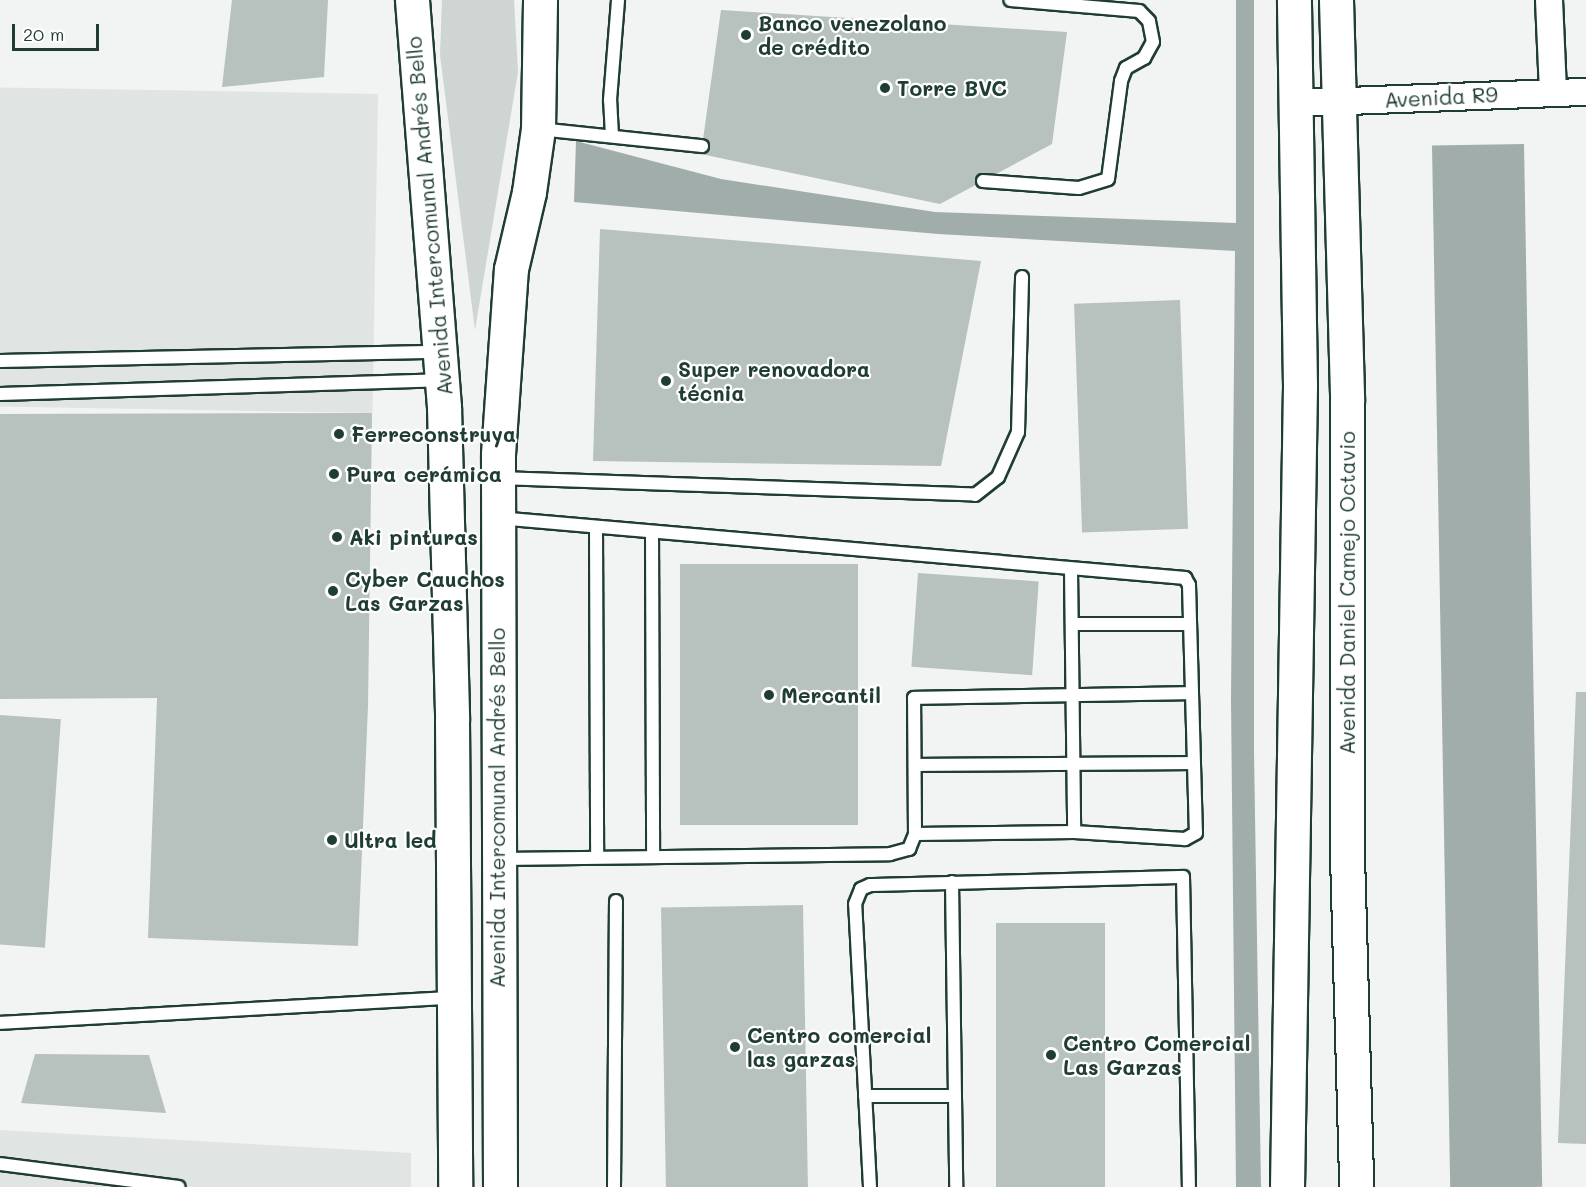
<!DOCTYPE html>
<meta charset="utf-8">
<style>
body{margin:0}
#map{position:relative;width:1586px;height:1187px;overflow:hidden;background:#f2f3f3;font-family:Mali,sans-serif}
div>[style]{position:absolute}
.built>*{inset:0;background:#e0e4e3;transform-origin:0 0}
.green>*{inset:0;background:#ced5d3}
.water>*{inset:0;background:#a1adaa;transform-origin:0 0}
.building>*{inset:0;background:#b7c1bd;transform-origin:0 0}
.roads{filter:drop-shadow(2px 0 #1f3d34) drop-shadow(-2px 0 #1f3d34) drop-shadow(0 2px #1f3d34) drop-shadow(0 -2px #1f3d34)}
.lane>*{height:12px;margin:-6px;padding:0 6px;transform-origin:6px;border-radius:6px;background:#fff}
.street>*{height:26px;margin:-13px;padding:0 13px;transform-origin:13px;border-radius:13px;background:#fff}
.secondary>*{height:33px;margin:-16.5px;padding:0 16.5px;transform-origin:16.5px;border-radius:16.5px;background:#fff}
.dots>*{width:16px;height:16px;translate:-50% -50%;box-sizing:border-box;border:3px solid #fff;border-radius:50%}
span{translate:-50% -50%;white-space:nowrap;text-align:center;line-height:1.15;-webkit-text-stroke:4.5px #fff;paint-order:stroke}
.poi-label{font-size:21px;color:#1f3d34;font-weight:700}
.left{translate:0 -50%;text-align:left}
.street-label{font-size:21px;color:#1f3d34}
.scale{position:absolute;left:12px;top:24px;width:87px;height:27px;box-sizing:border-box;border:3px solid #1f3d34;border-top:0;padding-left:8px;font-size:18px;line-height:21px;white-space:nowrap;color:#1f3d34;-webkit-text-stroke:4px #fff;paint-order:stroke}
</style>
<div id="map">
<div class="built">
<i style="left:378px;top:94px;width:319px;height:378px;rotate:91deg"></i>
<i style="clip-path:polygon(0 1130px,411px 1153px,411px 1187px,0 1187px)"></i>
</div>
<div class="green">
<i style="clip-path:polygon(442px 0,514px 0,518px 72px,475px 330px,440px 55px)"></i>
</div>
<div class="water">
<i style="clip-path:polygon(1236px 0,1254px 0,1254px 752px,1261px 1187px,1236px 1187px,1231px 700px,1235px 251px,938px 234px,574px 202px,576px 141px,721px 179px,935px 212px,1236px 223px)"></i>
<i style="left:1524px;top:144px;width:1043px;height:92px;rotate:89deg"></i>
</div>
<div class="building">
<i style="clip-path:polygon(232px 0,328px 0,324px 77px,222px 87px)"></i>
<i style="clip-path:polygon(721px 10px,1067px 32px,1052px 144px,940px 204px,701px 154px)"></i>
<i style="clip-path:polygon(600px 229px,981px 261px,941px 466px,593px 461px)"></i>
<i style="left:1180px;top:300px;width:229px;height:106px;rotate:88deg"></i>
<i style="clip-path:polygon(372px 413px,368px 706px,358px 946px,148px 938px,157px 698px,0 699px,0 414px)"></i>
<i style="left:858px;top:564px;width:261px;height:178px;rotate:90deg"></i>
<i style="left:918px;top:573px;width:121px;height:94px;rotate:4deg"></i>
<i style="clip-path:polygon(1576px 692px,1586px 692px,1586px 1144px,1558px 1143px)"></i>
<i style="left:0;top:715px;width:61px;height:229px;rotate:4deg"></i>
<i style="left:803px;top:905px;width:282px;height:142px;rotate:89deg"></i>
<i style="left:1105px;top:923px;width:264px;height:109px;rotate:90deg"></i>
<i style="clip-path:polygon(35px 1054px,149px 1055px,166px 1113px,21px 1103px)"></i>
</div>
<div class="roads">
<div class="lane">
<i style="left:539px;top:129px;width:164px;rotate:6deg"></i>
<i style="left:612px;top:136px;width:36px;rotate:-93deg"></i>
<i style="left:610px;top:100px;width:100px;rotate:-85.4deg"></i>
<i style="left:983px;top:181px;width:96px;rotate:4.2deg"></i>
<i style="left:1079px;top:188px;width:30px;rotate:-17deg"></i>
<i style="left:1108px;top:179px;width:99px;rotate:-82.4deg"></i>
<i style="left:1121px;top:81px;width:14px;rotate:-69deg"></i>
<i style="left:1126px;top:68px;width:21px;rotate:-29deg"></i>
<i style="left:1144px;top:58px;width:18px;rotate:-61deg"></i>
<i style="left:1153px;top:42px;width:21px;rotate:-101deg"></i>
<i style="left:1149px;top:21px;width:14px;rotate:-135deg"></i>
<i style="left:1139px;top:11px;width:129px;rotate:-175.1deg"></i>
<i style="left:0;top:361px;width:438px;rotate:-1.2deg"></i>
<i style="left:0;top:394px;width:440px;rotate:-1.8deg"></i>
<i style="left:499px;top:478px;width:476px;rotate:2deg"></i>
<i style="left:975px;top:495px;width:29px;rotate:-38deg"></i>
<i style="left:998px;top:477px;width:49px;rotate:-66deg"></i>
<i style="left:1018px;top:432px;width:155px;rotate:-88.5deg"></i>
<i style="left:498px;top:518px;width:690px;rotate:4.99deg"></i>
<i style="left:1185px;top:578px;width:8px;rotate:60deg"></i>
<i style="left:1189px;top:585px;width:248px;rotate:88.4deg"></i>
<i style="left:1196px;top:833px;width:13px;rotate:151deg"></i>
<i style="left:1185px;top:839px;width:111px;rotate:-176.4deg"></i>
<i style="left:1074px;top:832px;width:159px;rotate:179.3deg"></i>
<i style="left:596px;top:528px;width:329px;rotate:89.8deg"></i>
<i style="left:652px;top:532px;width:325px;rotate:89.8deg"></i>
<i style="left:1071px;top:570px;width:262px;rotate:89.3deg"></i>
<i style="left:1072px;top:624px;width:117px"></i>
<i style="left:915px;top:765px;width:278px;rotate:-0.4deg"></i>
<i style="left:501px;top:859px;width:389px;rotate:-0.7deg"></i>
<i style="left:890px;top:854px;width:20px;rotate:-15deg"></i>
<i style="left:909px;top:849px;width:16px;rotate:-68deg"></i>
<i style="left:915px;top:834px;width:136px;rotate:-90.4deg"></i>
<i style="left:914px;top:698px;width:277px;rotate:-1deg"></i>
<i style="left:952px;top:882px;width:305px;rotate:89.2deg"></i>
<i style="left:0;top:1023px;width:453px;rotate:-3.2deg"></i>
<i style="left:865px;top:1096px;width:90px"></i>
<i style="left:0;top:1164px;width:180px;rotate:7.3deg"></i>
<i style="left:614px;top:1187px;width:286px;rotate:-89.6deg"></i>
<i style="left:870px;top:1187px;width:283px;rotate:-93deg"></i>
<i style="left:855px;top:904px;width:16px;rotate:-68deg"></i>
<i style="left:861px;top:889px;width:10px;rotate:-24deg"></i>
<i style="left:870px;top:885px;width:313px;rotate:-1.5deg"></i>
<i style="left:1183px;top:877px;width:310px;rotate:88.9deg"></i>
</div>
<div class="street">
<i style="left:1549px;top:0;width:92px;rotate:87.5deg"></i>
<i style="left:1296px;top:103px;width:290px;rotate:-2.2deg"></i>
</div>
<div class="secondary">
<i style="left:412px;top:0;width:408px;rotate:85.5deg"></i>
<i style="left:444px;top:407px;width:313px;rotate:88.5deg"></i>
<i style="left:452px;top:720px;width:467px;rotate:89.6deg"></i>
<i style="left:1336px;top:0;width:401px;rotate:88.4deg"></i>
<i style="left:1347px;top:401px;width:454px;rotate:90deg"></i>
<i style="left:1347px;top:855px;width:332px;rotate:88.4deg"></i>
<i style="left:500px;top:1187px;width:733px;rotate:-90.16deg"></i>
<i style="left:498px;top:454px;width:185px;rotate:-86deg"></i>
<i style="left:511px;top:269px;width:79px;rotate:-76.8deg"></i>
<i style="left:529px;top:192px;width:64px;rotate:-81.9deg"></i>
<i style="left:538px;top:129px;width:129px;rotate:-89.1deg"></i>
<i style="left:1287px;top:1187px;width:801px;rotate:-89.07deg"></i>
<i style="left:1300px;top:386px;width:386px;rotate:-90.9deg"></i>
</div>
</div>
<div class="dots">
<i style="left:746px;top:35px;background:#1f3d34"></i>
<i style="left:885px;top:88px;background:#1f3d34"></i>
<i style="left:666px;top:381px;background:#1f3d34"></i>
<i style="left:339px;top:434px;background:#1f3d34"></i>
<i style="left:334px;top:474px;background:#1f3d34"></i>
<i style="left:337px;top:537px;background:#1f3d34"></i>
<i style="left:333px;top:591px;background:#1f3d34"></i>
<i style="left:769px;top:695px;background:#1f3d34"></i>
<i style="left:332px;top:840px;background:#1f3d34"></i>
<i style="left:735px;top:1047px;background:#1f3d34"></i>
<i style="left:1051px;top:1055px;background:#1f3d34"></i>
</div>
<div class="poi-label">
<span class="left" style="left:758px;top:35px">Banco venezolano<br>de crédito</span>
<span class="left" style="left:897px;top:88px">Torre BVC</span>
<span class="left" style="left:678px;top:381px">Super renovadora<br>técnia</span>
<span class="left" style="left:351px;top:434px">Ferreconstruya</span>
<span class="left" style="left:346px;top:474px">Pura cerámica</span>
<span class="left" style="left:349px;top:537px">Aki pinturas</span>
<span class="left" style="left:345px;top:591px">Cyber Cauchos<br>Las Garzas</span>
<span class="left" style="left:781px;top:695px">Mercantil</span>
<span class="left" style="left:344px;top:840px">Ultra led</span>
<span class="left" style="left:747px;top:1047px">Centro comercial<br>las garzas</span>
<span class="left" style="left:1063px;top:1055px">Centro Comercial<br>Las Garzas</span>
</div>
<div class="street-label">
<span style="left:1441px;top:97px;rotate:-3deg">Avenida R9</span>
<span style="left:429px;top:216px;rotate:-95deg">Avenida Intercomunal Andrés Bello</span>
<span style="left:1347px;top:593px;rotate:-90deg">Avenida Daniel Camejo Octavio</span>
<span style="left:497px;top:808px;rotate:-90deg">Avenida Intercomunal Andrés Bello</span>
</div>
<div class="scale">20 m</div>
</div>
